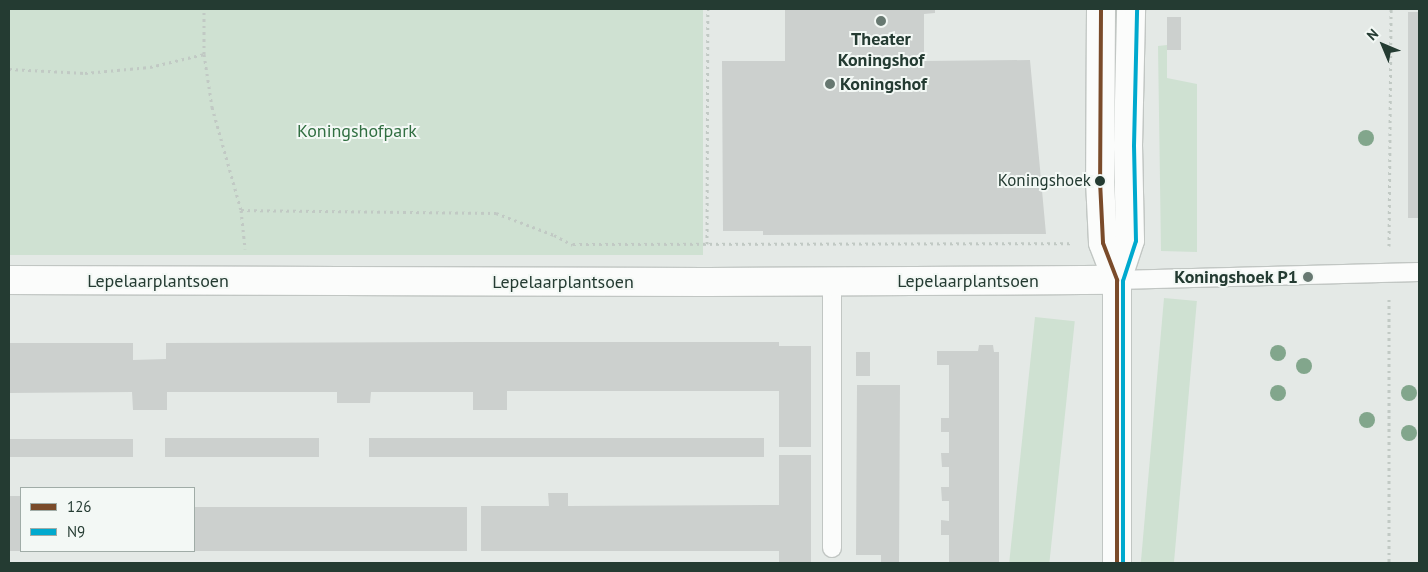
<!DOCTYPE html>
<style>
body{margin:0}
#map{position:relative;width:1428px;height:572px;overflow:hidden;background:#e4e9e6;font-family:"PT Sans",sans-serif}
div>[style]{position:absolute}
.green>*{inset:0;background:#cfe1d2;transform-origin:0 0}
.building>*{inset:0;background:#ccd0ce;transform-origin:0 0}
.path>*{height:3px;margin-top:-1.5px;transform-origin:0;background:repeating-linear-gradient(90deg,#c1c9c4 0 2.5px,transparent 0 6.5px)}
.roads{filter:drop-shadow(1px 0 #c1c6c3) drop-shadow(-1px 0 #c1c6c3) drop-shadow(0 1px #c1c6c3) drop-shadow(0 -1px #c1c6c3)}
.service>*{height:18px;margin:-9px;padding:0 9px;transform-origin:9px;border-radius:9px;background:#fbfcfb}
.minor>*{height:28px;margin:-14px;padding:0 14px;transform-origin:14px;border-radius:14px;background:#fbfcfb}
.tertiary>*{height:28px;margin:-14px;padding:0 14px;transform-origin:14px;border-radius:14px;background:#fbfcfb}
.bus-1>*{height:4px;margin:-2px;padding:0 2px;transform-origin:2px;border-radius:2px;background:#7a4b2a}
.bus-2>*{height:4px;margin:-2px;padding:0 2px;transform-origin:2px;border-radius:2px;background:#00a9ce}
.trees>*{width:16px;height:16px;margin:-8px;border-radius:50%;background:#82a68c}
.dots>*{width:14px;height:14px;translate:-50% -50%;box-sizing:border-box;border:2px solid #f3f8f5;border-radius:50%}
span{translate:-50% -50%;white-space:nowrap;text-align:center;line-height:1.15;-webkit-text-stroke:4px #f3f8f5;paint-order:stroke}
.bus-label{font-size:17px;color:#243b32}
.right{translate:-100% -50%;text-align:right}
.poi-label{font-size:18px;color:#243b32;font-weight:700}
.left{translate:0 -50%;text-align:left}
.park-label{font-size:18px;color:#316f42}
.street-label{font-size:18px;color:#243b32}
.frame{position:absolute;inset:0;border:10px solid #243b32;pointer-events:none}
.legend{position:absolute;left:20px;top:487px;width:175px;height:65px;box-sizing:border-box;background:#f3f8f5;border:1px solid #a0aca7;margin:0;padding:6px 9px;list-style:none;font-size:15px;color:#243b32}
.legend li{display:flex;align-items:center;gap:10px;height:25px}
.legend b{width:25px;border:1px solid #a0aca7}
.north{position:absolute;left:1358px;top:20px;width:50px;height:50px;-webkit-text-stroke:4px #f3f8f5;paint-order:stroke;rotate:315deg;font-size:14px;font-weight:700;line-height:20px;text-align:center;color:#243b32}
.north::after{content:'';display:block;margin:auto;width:18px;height:22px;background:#243b32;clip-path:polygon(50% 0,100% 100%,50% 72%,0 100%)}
</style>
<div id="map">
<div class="green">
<i style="left:9px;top:9px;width:694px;height:246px"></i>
<i style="clip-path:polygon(1167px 45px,1167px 78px,1197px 84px,1197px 252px,1161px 251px,1158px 46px)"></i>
<i style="left:1164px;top:298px;width:33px;height:265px;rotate:5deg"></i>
<i style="left:1035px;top:317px;width:40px;height:246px;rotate:6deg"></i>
</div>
<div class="building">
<i style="clip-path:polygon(785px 9px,935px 9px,935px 13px,924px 14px,924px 61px,1030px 60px,1046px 234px,763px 235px,763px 231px,723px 231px,722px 61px,785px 61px)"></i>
<i style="left:1419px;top:12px;width:206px;height:11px;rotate:90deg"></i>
<i style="left:1167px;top:17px;width:14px;height:33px"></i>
<i style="clip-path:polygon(473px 342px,779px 342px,779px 346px,811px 346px,811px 447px,779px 447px,779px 391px,507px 391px,507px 410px,473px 410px,473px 392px,371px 392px,370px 403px,337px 403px,337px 392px,167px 392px,167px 410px,133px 410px,132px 392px,9px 393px,9px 343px,133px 343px,133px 360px,166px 359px,166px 343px)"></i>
<i style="clip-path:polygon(979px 345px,993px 345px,994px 352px,999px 352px,999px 563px,949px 563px,949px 535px,941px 535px,941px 520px,949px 521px,949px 501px,942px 501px,941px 487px,949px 487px,949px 467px,942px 467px,941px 453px,949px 453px,949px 432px,941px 432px,941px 418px,949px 418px,949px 365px,937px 365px,937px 351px,978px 351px)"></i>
<i style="left:856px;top:352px;width:14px;height:24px"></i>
<i style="clip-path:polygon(857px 385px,900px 385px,899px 563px,881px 563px,881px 555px,856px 555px)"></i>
<i style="left:165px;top:438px;width:154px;height:19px"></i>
<i style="left:369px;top:438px;width:395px;height:19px"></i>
<i style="left:9px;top:439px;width:124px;height:18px"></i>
<i style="clip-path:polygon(779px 455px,811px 455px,811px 563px,779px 563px,779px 551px,481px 551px,481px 506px,549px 506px,548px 493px,568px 493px,568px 506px,779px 505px)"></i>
<i style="left:9px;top:496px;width:12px;height:55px"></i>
<i style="left:194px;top:507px;width:273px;height:44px"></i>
</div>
<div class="path">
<i style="left:204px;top:54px;width:54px;rotate:81.4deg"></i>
<i style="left:212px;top:107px;width:107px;rotate:74.3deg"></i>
<i style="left:241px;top:210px;width:39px;rotate:84deg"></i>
<i style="left:9px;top:69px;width:76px;rotate:3deg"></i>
<i style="left:85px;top:73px;width:65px;rotate:-5.3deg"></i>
<i style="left:150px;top:67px;width:56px;rotate:-13.5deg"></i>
<i style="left:204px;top:54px;width:45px;rotate:-90deg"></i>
<i style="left:241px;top:210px;width:255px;rotate:0.7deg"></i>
<i style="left:496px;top:213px;width:62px;rotate:20.8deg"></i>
<i style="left:554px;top:235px;width:21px;rotate:28deg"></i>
<i style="left:573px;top:244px;width:497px;rotate:-0.1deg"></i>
<i style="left:707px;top:244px;width:235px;rotate:-89.8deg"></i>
<i style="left:1389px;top:246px;width:237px;rotate:-89.5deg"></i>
<i style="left:1389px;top:299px;width:264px;rotate:90deg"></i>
</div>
<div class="roads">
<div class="service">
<i style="left:1117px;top:280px;width:302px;rotate:-1.5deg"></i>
<i style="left:832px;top:548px;width:266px;rotate:-90deg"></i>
</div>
<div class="minor">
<i style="left:9px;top:280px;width:698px;rotate:0.16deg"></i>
<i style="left:707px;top:282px;width:410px;rotate:-0.3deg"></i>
</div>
<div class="tertiary">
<i style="left:1101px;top:9px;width:172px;rotate:90.3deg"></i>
<i style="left:1100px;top:181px;width:62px;rotate:87.2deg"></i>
<i style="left:1103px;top:243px;width:40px;rotate:69deg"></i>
<i style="left:1117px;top:563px;width:283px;rotate:-90deg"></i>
<i style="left:1117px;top:280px;width:42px;rotate:-72deg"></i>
<i style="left:1130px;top:240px;width:94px;rotate:-91.2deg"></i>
<i style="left:1128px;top:146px;width:137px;rotate:-88.7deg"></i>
</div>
</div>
<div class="bus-1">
<i style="left:1101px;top:9px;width:172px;rotate:90.3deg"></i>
<i style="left:1100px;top:181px;width:62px;rotate:87.2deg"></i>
<i style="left:1103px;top:243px;width:40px;rotate:69deg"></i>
<i style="left:1117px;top:280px;width:283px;rotate:90deg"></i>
</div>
<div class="bus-2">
<i style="left:1123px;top:563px;width:282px;rotate:-90deg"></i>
<i style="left:1123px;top:281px;width:42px;rotate:-72deg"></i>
<i style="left:1136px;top:241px;width:95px;rotate:-91.2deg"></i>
<i style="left:1134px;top:146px;width:137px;rotate:-88.7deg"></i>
</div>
<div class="trees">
<i style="left:1366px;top:138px"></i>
<i style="left:1278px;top:353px"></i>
<i style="left:1304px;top:366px"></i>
<i style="left:1278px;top:393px"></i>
<i style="left:1409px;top:393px"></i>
<i style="left:1367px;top:420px"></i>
<i style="left:1409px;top:433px"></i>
</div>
<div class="dots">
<i style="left:881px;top:21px;background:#677871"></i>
<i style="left:830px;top:84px;background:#677871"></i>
<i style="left:1100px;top:181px;background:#243b32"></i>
<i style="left:1308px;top:277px;background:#677871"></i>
</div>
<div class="bus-label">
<span class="right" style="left:1091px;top:181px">Koningshoek</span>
</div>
<div class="poi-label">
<span style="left:881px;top:50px">Theater<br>Koningshof</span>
<span class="left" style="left:840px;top:84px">Koningshof</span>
<span class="right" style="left:1298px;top:277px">Koningshoek P1</span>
</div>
<div class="park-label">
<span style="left:357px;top:131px">Koningshofpark</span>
</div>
<div class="street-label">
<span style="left:158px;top:281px">Lepelaarplantsoen</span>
<span style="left:968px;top:281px">Lepelaarplantsoen</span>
<span style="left:563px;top:282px">Lepelaarplantsoen</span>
</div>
<div class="frame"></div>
<ul class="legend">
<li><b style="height:6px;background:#7a4b2a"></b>126</li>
<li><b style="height:6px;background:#00a9ce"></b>N9</li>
</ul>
<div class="north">N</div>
</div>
